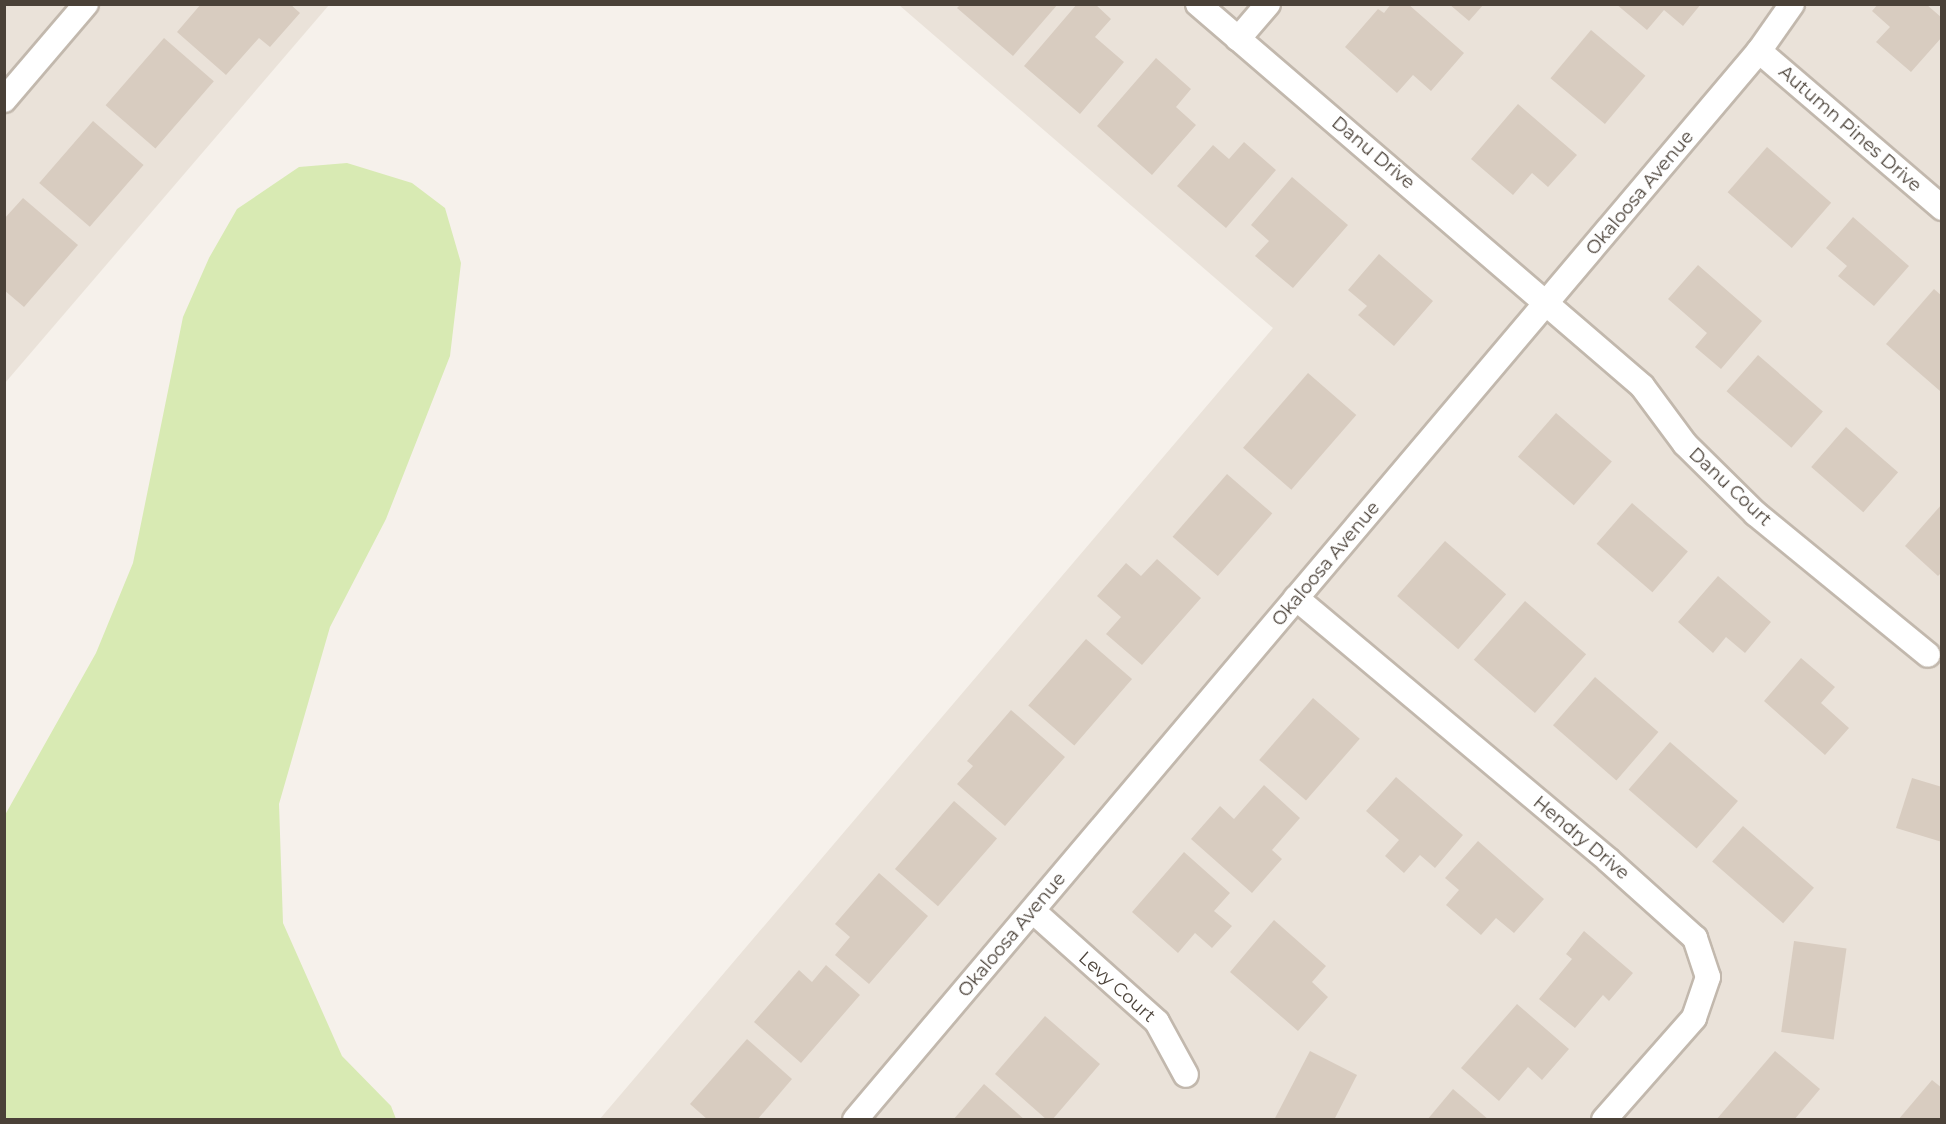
<!DOCTYPE html>
<style>
body{margin:0}
#map{position:relative;width:1946px;height:1124px;overflow:hidden;background:#f6f1eb;font-family:Montserrat,sans-serif}
div>[style]{position:absolute}
.residential>*{inset:0;background:#eae2d9}
.green>*{inset:0;background:#d8eab3}
.building>*{inset:0;background:#d8ccc0;transform-origin:0 0}
.roads{filter:drop-shadow(2px 0 #c2b8ad) drop-shadow(-2px 0 #c2b8ad) drop-shadow(0 2px #c2b8ad) drop-shadow(0 -2px #c2b8ad)}
.minor>*{height:24px;margin:-12px;padding:0 12px;transform-origin:12px;border-radius:12px;background:#fff}
span{translate:-50% -50%;white-space:nowrap;text-align:center;line-height:1.15;-webkit-text-stroke:4.5px #fff;paint-order:stroke}
.street-label{font-size:18px;color:#4a4138}
.frame{position:absolute;inset:0;border:6px solid #4a4138;pointer-events:none}
</style>
<div id="map">
<div class="residential">
<i style="clip-path:polygon(5px 5px,329px 5px,5px 383px)"></i>
<i style="clip-path:polygon(899px 5px,1941px 5px,1941px 1119px,599px 1120px,1273px 328px)"></i>
</div>
<div class="green">
<i style="clip-path:polygon(347px 163px,412px 183px,445px 208px,461px 263px,450px 356px,386px 519px,330px 627px,279px 804px,283px 923px,342px 1056px,391px 1106px,396px 1119px,5px 1119px,5px 815px,96px 653px,133px 563px,183px 317px,209px 258px,237px 209px,299px 167px)"></i>
</div>
<div class="building">
<i style="clip-path:polygon(201px 4px,290px 4px,300px 13px,270px 47px,259px 38px,226px 75px,177px 32px)"></i>
<i style="clip-path:polygon(961px 4px,1058px 4px,1013px 56px,957px 8px)"></i>
<i style="clip-path:polygon(1077px 4px,1095px 4px,1111px 19px,1095px 37px,1124px 62px,1080px 114px,1024px 66px)"></i>
<i style="clip-path:polygon(1391px 4px,1408px 4px,1464px 53px,1431px 91px,1413px 75px,1397px 93px,1345px 47px,1378px 9px,1384px 13px)"></i>
<i style="clip-path:polygon(1449px 4px,1484px 4px,1469px 21px)"></i>
<i style="clip-path:polygon(1616px 4px,1701px 4px,1683px 26px,1664px 10px,1647px 30px)"></i>
<i style="clip-path:polygon(1878px 4px,1926px 4px,1942px 18px,1942px 37px,1911px 72px,1876px 42px,1890px 27px,1872px 11px)"></i>
<i style="left:1591px;top:30px;width:71px;height:63px;rotate:40deg"></i>
<i style="left:164px;top:38px;width:66px;height:89px;rotate:41deg"></i>
<i style="clip-path:polygon(1156px 58px,1191px 89px,1176px 107px,1196px 125px,1152px 175px,1097px 126px)"></i>
<i style="clip-path:polygon(1518px 104px,1577px 155px,1548px 187px,1532px 173px,1513px 195px,1471px 159px)"></i>
<i style="left:93px;top:121px;width:67px;height:82px;rotate:41deg"></i>
<i style="clip-path:polygon(1244px 142px,1276px 170px,1226px 228px,1177px 186px,1213px 145px,1229px 159px)"></i>
<i style="left:1767px;top:147px;width:85px;height:60px;rotate:41deg"></i>
<i style="clip-path:polygon(1292px 177px,1348px 225px,1293px 288px,1255px 256px,1269px 241px,1251px 225px)"></i>
<i style="clip-path:polygon(23px 198px,78px 245px,24px 307px,4px 290px,4px 219px)"></i>
<i style="clip-path:polygon(1853px 217px,1909px 266px,1874px 306px,1838px 276px,1847px 266px,1826px 248px)"></i>
<i style="clip-path:polygon(1379px 254px,1433px 301px,1394px 346px,1358px 315px,1367px 306px,1348px 290px)"></i>
<i style="clip-path:polygon(1698px 265px,1762px 321px,1721px 369px,1695px 347px,1707px 333px,1668px 299px)"></i>
<i style="clip-path:polygon(1934px 289px,1942px 296px,1940px 391px,1886px 344px)"></i>
<i style="left:1758px;top:355px;width:86px;height:48px;rotate:41deg"></i>
<i style="left:1308px;top:373px;width:64px;height:99px;rotate:41deg"></i>
<i style="left:1556px;top:413px;width:74px;height:58px;rotate:41deg"></i>
<i style="left:1846px;top:427px;width:69px;height:53px;rotate:41deg"></i>
<i style="left:1227px;top:474px;width:60px;height:83px;rotate:41deg"></i>
<i style="left:1632px;top:503px;width:74px;height:54px;rotate:41deg"></i>
<i style="clip-path:polygon(1942px 504px,1942px 572px,1938px 576px,1905px 546px)"></i>
<i style="left:1445px;top:541px;width:81px;height:73px;rotate:41deg"></i>
<i style="clip-path:polygon(1157px 559px,1201px 598px,1142px 665px,1106px 634px,1121px 617px,1097px 596px,1126px 563px,1141px 576px)"></i>
<i style="clip-path:polygon(1718px 576px,1771px 622px,1745px 653px,1726px 637px,1713px 653px,1678px 622px)"></i>
<i style="left:1525px;top:601px;width:81px;height:78px;rotate:41deg"></i>
<i style="left:1086px;top:639px;width:61px;height:88px;rotate:41deg"></i>
<i style="clip-path:polygon(1801px 658px,1835px 687px,1821px 703px,1849px 728px,1825px 755px,1764px 701px)"></i>
<i style="left:1595px;top:677px;width:84px;height:64px;rotate:41deg"></i>
<i style="left:1313px;top:698px;width:62px;height:82px;rotate:41deg"></i>
<i style="clip-path:polygon(1011px 710px,1065px 757px,1005px 826px,957px 784px,973px 766px,967px 761px)"></i>
<i style="left:1670px;top:742px;width:90px;height:63px;rotate:41deg"></i>
<i style="clip-path:polygon(1396px 777px,1463px 835px,1435px 868px,1420px 855px,1404px 873px,1385px 856px,1399px 840px,1366px 811px)"></i>
<i style="clip-path:polygon(1912px 778px,1942px 787px,1942px 842px,1896px 828px)"></i>
<i style="clip-path:polygon(1264px 785px,1300px 818px,1272px 850px,1282px 859px,1252px 893px,1191px 839px,1220px 806px,1234px 819px)"></i>
<i style="left:954px;top:801px;width:57px;height:90px;rotate:41deg"></i>
<i style="left:1743px;top:826px;width:94px;height:47px;rotate:41deg"></i>
<i style="clip-path:polygon(1478px 841px,1544px 899px,1514px 933px,1496px 918px,1481px 935px,1446px 905px,1459px 890px,1445px 878px)"></i>
<i style="clip-path:polygon(1184px 852px,1230px 893px,1214px 911px,1232px 926px,1212px 948px,1195px 933px,1178px 953px,1132px 912px)"></i>
<i style="clip-path:polygon(879px 873px,928px 916px,869px 984px,835px 955px,850px 937px,835px 924px)"></i>
<i style="clip-path:polygon(1274px 920px,1326px 966px,1312px 982px,1328px 997px,1298px 1031px,1230px 972px)"></i>
<i style="clip-path:polygon(1584px 931px,1633px 973px,1609px 1001px,1603px 995px,1575px 1028px,1539px 999px,1572px 959px,1566px 954px)"></i>
<i style="left:1794px;top:941px;width:53px;height:92px;rotate:8deg"></i>
<i style="clip-path:polygon(826px 965px,860px 995px,801px 1063px,754px 1022px,799px 970px,812px 982px)"></i>
<i style="clip-path:polygon(1517px 1004px,1569px 1049px,1542px 1080px,1528px 1067px,1499px 1101px,1461px 1068px)"></i>
<i style="clip-path:polygon(1045px 1016px,1100px 1064px,1052px 1120px,1047px 1120px,995px 1074px)"></i>
<i style="clip-path:polygon(747px 1039px,792px 1079px,757px 1120px,708px 1120px,690px 1104px)"></i>
<i style="clip-path:polygon(1310px 1051px,1357px 1075px,1334px 1120px,1274px 1120px)"></i>
<i style="clip-path:polygon(1775px 1051px,1820px 1089px,1794px 1120px,1716px 1120px)"></i>
<i style="clip-path:polygon(1932px 1080px,1942px 1088px,1942px 1120px,1898px 1120px)"></i>
<i style="clip-path:polygon(984px 1084px,1025px 1120px,953px 1120px)"></i>
<i style="clip-path:polygon(1453px 1089px,1489px 1120px,1427px 1120px)"></i>
</div>
<div class="roads">
<div class="minor">
<i style="left:1198px;top:4px;width:586px;rotate:40.71deg"></i>
<i style="left:1642px;top:386px;width:72px;rotate:53.4deg"></i>
<i style="left:1685px;top:444px;width:100px;rotate:44.6deg"></i>
<i style="left:1756px;top:514px;width:222px;rotate:39.3deg"></i>
<i style="left:1238px;top:39px;width:46px;rotate:-49.4deg"></i>
<i style="left:1759px;top:51px;width:241px;rotate:40.6deg"></i>
<i style="left:4px;top:100px;width:126px;rotate:-49.5deg"></i>
<i style="left:1296px;top:598px;width:407px;rotate:40deg"></i>
<i style="left:1608px;top:860px;width:117px;rotate:41.9deg"></i>
<i style="left:1695px;top:938px;width:41px;rotate:71.6deg"></i>
<i style="left:1708px;top:977px;width:43px;rotate:108.9deg"></i>
<i style="left:1694px;top:1018px;width:136px;rotate:131.4deg"></i>
<i style="left:1033px;top:911px;width:166px;rotate:41.8deg"></i>
<i style="left:1157px;top:1022px;width:60px;rotate:61.3deg"></i>
<i style="left:855px;top:1120px;width:1400px;rotate:-49.78deg"></i>
<i style="left:1759px;top:51px;width:57px;rotate:-54.9deg"></i>
</div>
</div>
<div class="street-label">
<span style="left:1850px;top:129px;rotate:41deg">Autumn Pines Drive</span>
<span style="left:1373px;top:153px;rotate:40deg">Danu Drive</span>
<span style="left:1640px;top:193px;rotate:-50deg">Okaloosa Avenue</span>
<span style="left:1730px;top:487px;rotate:43deg">Danu Court</span>
<span style="left:1326px;top:564px;rotate:-50deg">Okaloosa Avenue</span>
<span style="left:1581px;top:838px;rotate:40deg">Hendry Drive</span>
<span style="left:1012px;top:935px;rotate:-50deg">Okaloosa Avenue</span>
<span style="left:1117px;top:987px;rotate:42deg">Levy Court</span>
</div>
<div class="frame"></div>
</div>
